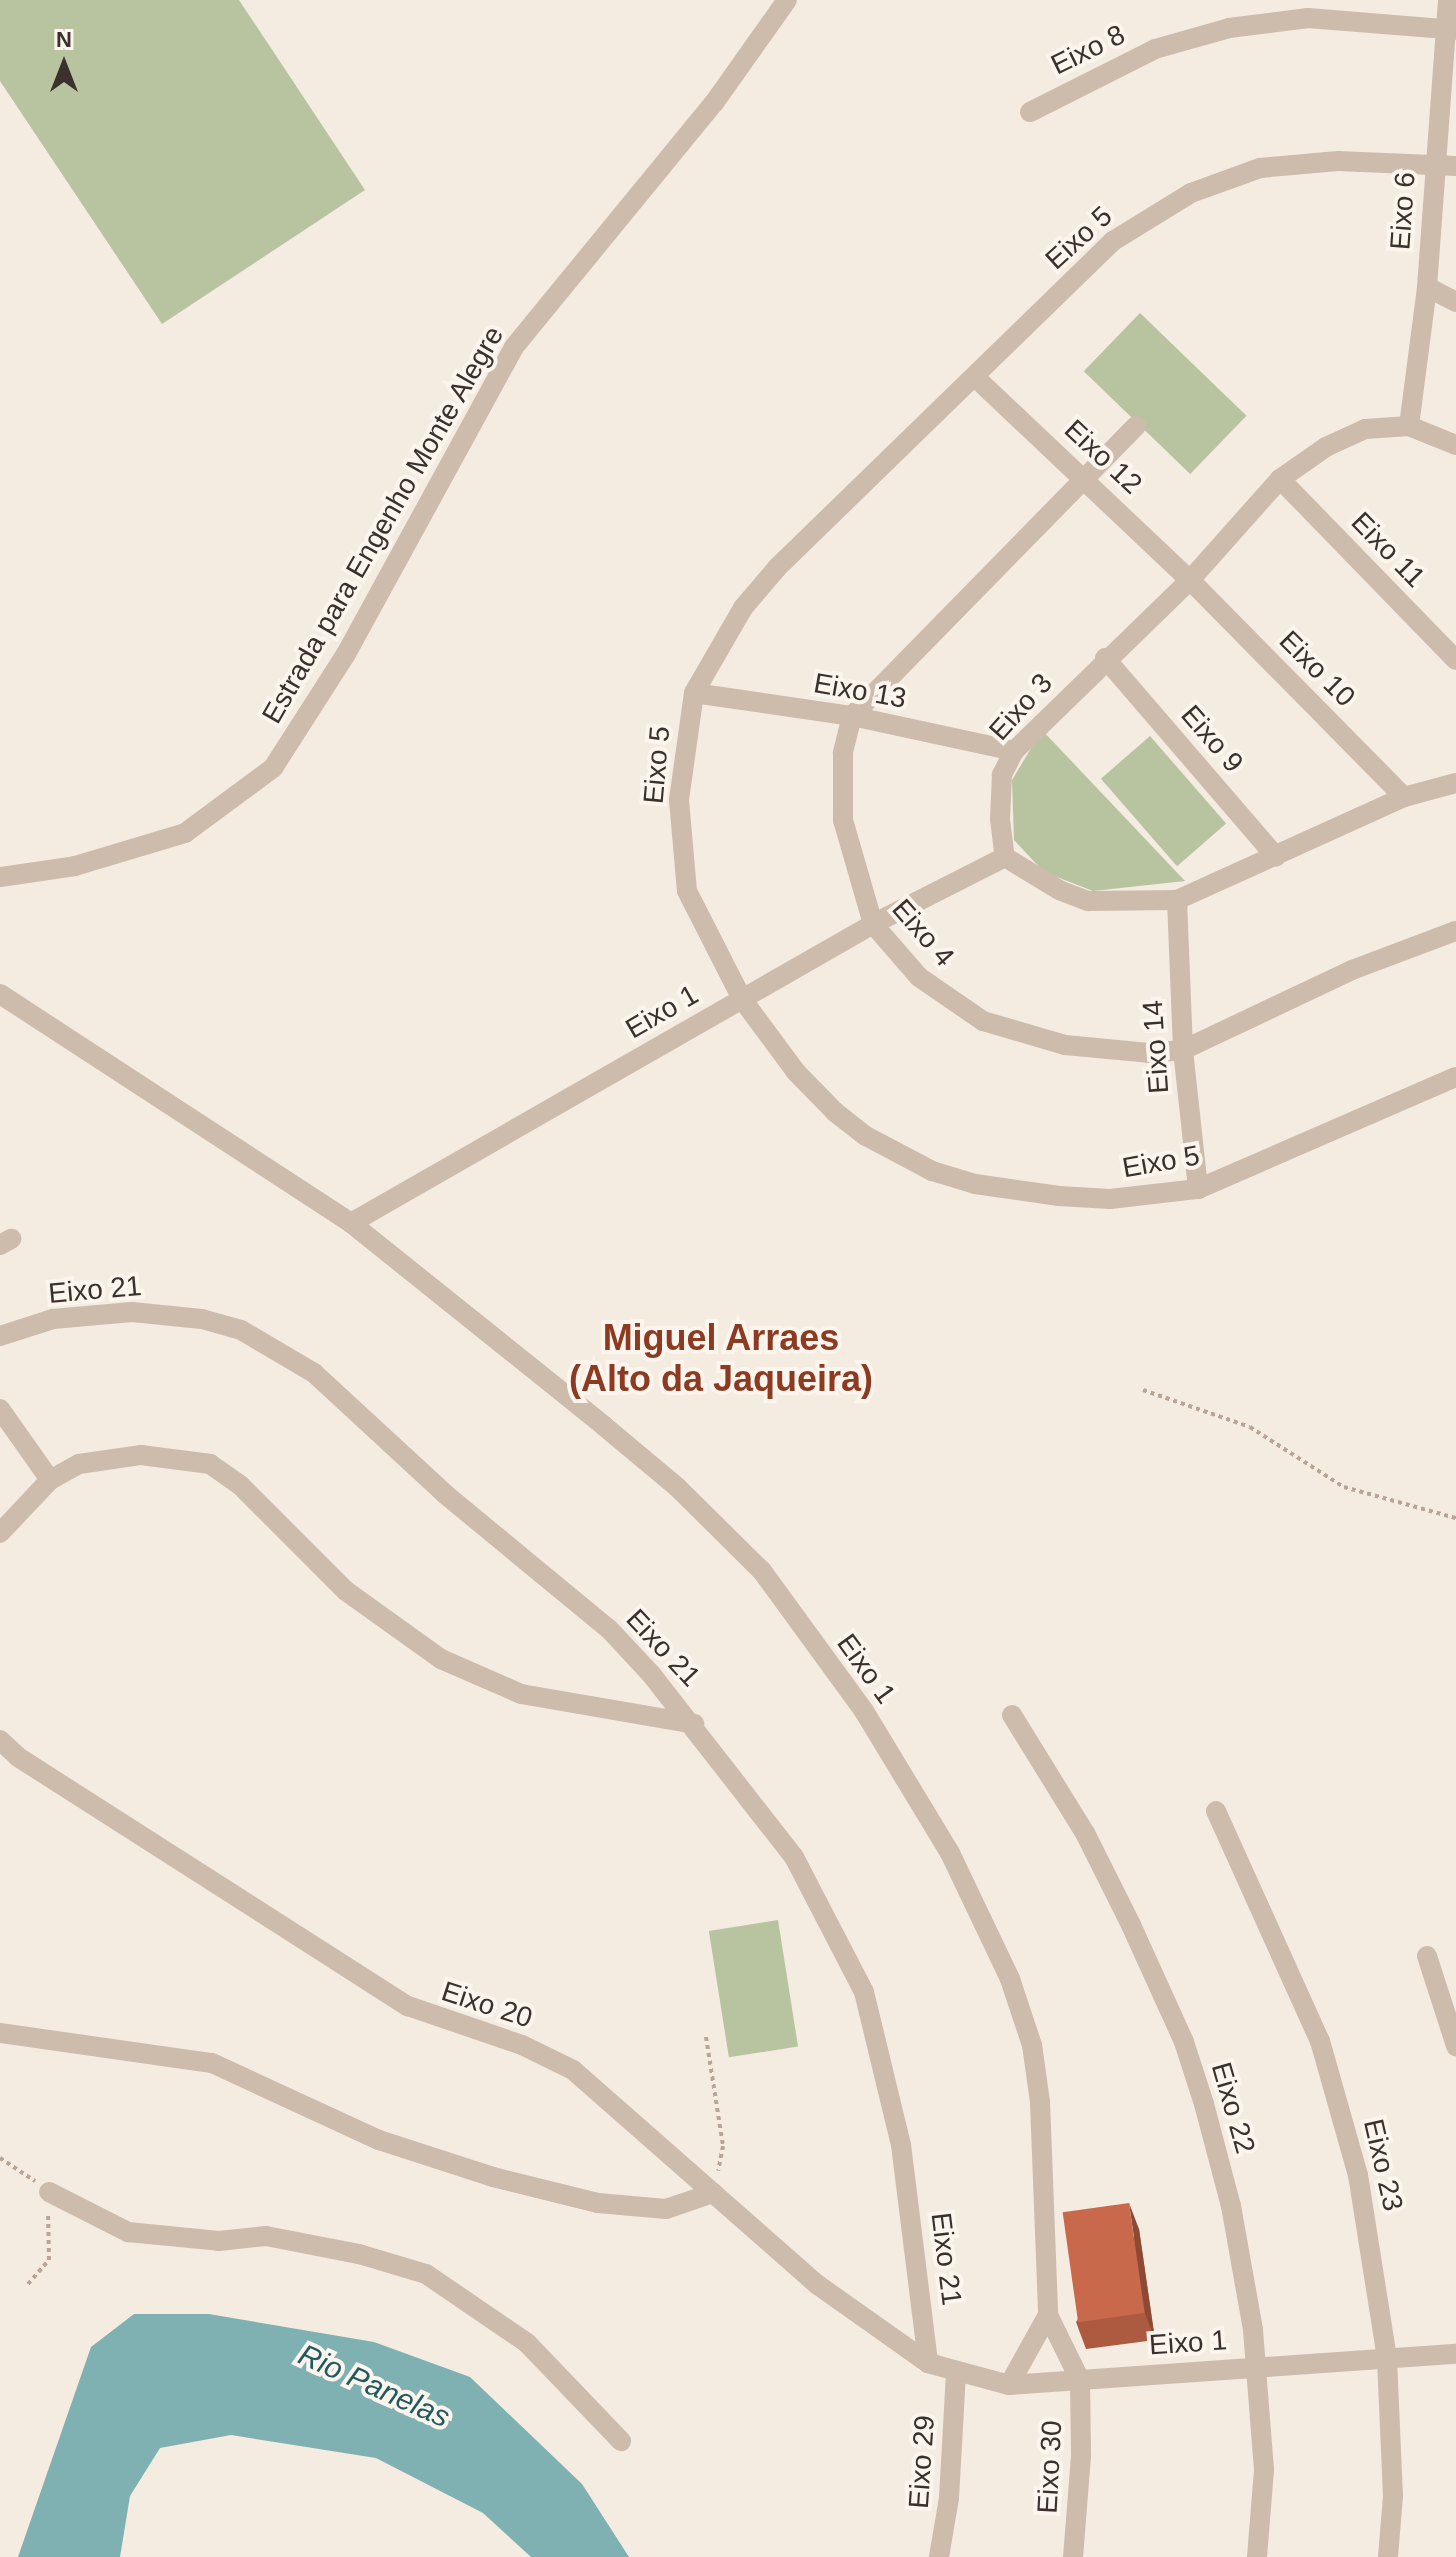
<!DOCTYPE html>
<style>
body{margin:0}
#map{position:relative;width:1456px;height:2557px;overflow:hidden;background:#f4ebe1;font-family:Arial,sans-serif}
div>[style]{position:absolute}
.green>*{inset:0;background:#b8c4a0;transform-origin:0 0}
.water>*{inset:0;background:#7fb0b2}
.path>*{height:4px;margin-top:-2px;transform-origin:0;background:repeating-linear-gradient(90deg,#b9a596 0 4px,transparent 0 8px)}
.minor>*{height:20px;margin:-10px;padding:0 10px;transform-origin:10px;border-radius:10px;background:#cdbbac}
.tertiary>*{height:20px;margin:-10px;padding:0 10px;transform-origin:10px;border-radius:10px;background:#cdbbac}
.wall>*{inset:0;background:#ac5a40}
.shaded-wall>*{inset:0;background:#8c4a34}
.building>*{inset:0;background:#c8694b;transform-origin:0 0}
span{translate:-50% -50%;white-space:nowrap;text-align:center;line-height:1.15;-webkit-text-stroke:8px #fbf5ee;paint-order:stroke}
.street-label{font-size:28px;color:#3b302b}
.water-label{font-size:30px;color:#1f5a5e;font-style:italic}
.district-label{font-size:36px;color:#8c3b22;font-weight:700}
.north{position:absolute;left:24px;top:24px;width:80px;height:80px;-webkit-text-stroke:6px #fbf5ee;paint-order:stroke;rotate:0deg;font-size:22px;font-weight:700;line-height:32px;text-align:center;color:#3b302b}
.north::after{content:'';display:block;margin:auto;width:28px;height:36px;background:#3b302b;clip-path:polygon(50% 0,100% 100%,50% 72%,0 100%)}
</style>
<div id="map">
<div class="green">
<i style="clip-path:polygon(0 0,239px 0,365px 190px,162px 324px,0 81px)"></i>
<i style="left:1140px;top:313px;width:148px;height:81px;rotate:44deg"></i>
<i style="clip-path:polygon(1042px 730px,1185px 881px,1093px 891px,1044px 872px,1014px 840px,1012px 780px)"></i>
<i style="left:1150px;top:736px;width:116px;height:65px;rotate:49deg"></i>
<i style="left:778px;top:1920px;width:128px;height:70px;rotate:81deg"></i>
</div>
<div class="water">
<i style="clip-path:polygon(134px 2314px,209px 2314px,374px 2342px,470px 2377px,582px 2484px,629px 2557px,531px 2557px,483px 2513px,376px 2458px,231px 2435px,160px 2448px,130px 2496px,120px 2557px,18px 2557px,91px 2347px)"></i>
</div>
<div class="path">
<i style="left:1143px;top:1390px;width:113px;rotate:19.1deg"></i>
<i style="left:1250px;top:1427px;width:112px;rotate:32.6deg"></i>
<i style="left:1344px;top:1487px;width:116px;rotate:15.5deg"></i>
<i style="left:706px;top:2037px;width:110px;rotate:81.1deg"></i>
<i style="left:723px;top:2146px;width:25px;rotate:101deg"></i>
<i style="left:0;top:2158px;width:42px;rotate:33.3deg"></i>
<i style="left:28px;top:2284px;width:32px;rotate:-49deg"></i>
<i style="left:49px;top:2260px;width:46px;rotate:-91.2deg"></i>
</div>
<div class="minor">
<i style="left:1030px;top:112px;width:140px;rotate:-26.7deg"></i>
<i style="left:1155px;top:49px;width:77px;rotate:-15.8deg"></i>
<i style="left:1229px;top:28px;width:80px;rotate:-7.2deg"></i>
<i style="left:1308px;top:18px;width:148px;rotate:4.6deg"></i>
<i style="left:1456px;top:166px;width:118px;rotate:-177.6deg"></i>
<i style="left:1338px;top:161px;width:78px;rotate:174.9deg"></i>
<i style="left:1260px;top:168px;width:73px;rotate:160.1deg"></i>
<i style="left:1191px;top:193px;width:92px;rotate:148.4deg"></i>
<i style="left:1113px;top:241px;width:469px;rotate:135.8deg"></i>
<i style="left:777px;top:568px;width:52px;rotate:130.4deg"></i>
<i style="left:743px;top:608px;width:98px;rotate:120deg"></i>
<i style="left:694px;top:693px;width:108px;rotate:98deg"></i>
<i style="left:679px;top:800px;width:91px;rotate:85deg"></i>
<i style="left:687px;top:891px;width:121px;rotate:63deg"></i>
<i style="left:742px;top:999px;width:91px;rotate:53.5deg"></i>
<i style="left:796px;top:1072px;width:56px;rotate:45.7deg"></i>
<i style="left:835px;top:1112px;width:39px;rotate:38deg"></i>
<i style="left:866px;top:1136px;width:75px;rotate:27.9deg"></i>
<i style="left:932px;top:1171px;width:45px;rotate:16.8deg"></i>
<i style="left:975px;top:1184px;width:85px;rotate:8.1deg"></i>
<i style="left:1059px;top:1196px;width:51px;rotate:3.4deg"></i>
<i style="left:1110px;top:1199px;width:89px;rotate:-6.5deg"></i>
<i style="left:1198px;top:1189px;width:281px;rotate:-23.5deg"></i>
<i style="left:1427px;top:287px;width:33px;rotate:27deg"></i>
<i style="left:975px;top:377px;width:296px;rotate:43.4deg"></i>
<i style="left:1190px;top:580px;width:305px;rotate:45.4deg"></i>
<i style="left:1136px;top:426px;width:406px;rotate:134.4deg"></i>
<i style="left:852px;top:716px;width:38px;rotate:104deg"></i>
<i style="left:843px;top:753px;width:67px;rotate:90deg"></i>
<i style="left:843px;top:820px;width:108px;rotate:73.9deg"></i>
<i style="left:873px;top:924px;width:70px;rotate:49deg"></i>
<i style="left:919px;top:977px;width:78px;rotate:34.5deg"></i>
<i style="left:983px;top:1021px;width:85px;rotate:16.3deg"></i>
<i style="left:1065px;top:1045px;width:84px;rotate:5.4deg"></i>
<i style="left:1149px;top:1053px;width:34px;rotate:-5deg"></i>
<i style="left:1183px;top:1050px;width:187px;rotate:-25.3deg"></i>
<i style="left:1352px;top:970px;width:111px;rotate:-20.6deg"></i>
<i style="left:1409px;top:426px;width:140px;rotate:-82.6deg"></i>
<i style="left:1427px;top:287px;width:288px;rotate:-85.8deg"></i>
<i style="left:1456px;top:445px;width:51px;rotate:-158deg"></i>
<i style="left:1409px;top:426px;width:44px;rotate:176.1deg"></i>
<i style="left:1365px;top:429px;width:43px;rotate:155.2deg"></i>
<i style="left:1326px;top:447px;width:56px;rotate:145.2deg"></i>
<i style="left:1280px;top:479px;width:135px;rotate:131.7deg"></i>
<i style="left:1190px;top:580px;width:245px;rotate:135.8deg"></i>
<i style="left:1014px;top:751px;width:27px;rotate:117deg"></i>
<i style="left:1002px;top:775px;width:44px;rotate:92.6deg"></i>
<i style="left:1000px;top:819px;width:38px;rotate:83deg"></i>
<i style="left:1005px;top:857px;width:63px;rotate:31.4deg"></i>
<i style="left:1059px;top:890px;width:31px;rotate:21deg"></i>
<i style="left:1088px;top:901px;width:89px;rotate:-0.6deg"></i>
<i style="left:1177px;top:900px;width:249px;rotate:-24.4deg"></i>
<i style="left:1404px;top:797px;width:54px;rotate:-15.1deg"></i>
<i style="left:1280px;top:479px;width:252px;rotate:45.8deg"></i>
<i style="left:1105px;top:658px;width:262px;rotate:49.3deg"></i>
<i style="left:694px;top:693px;width:160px;rotate:8.3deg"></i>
<i style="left:852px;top:716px;width:166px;rotate:12.2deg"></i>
<i style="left:1177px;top:900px;width:150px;rotate:87.7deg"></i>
<i style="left:1183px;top:1050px;width:140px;rotate:83.8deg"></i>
<i style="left:0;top:994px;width:419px;rotate:33.1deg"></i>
<i style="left:351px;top:1223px;width:324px;rotate:38.7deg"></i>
<i style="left:604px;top:1426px;width:95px;rotate:39.9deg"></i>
<i style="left:677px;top:1487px;width:120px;rotate:44.7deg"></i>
<i style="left:762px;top:1571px;width:173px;rotate:53.9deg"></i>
<i style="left:864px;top:1711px;width:166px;rotate:58.8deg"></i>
<i style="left:950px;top:1853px;width:140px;rotate:64.5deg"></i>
<i style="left:1010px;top:1979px;width:70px;rotate:71.6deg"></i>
<i style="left:1032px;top:2045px;width:58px;rotate:82deg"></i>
<i style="left:1040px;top:2102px;width:213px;rotate:87.8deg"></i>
<i style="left:1048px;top:2315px;width:72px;rotate:63.8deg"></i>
<i style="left:1080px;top:2380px;width:76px;rotate:89.2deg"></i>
<i style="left:1081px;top:2456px;width:101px;rotate:94.5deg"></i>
<i style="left:351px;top:1223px;width:602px;rotate:-29.8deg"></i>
<i style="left:873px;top:924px;width:148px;rotate:-26.9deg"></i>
<i style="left:0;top:1245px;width:13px;rotate:-29deg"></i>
<i style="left:0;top:1336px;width:56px;rotate:-17.8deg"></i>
<i style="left:53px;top:1319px;width:79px;rotate:-5.1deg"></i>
<i style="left:132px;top:1312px;width:70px;rotate:5.7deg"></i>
<i style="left:202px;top:1319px;width:41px;rotate:15.8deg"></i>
<i style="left:241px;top:1330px;width:85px;rotate:30.5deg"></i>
<i style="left:314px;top:1373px;width:178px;rotate:42.7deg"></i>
<i style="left:445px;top:1494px;width:212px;rotate:39.5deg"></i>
<i style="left:609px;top:1629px;width:62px;rotate:47deg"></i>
<i style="left:651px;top:1674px;width:232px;rotate:52deg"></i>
<i style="left:794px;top:1857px;width:152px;rotate:62.6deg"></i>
<i style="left:864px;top:1992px;width:157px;rotate:76.4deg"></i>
<i style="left:901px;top:2145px;width:220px;rotate:82.9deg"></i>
<i style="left:0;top:1409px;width:87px;rotate:54.8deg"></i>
<i style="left:0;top:1533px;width:73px;rotate:-46.7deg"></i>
<i style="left:50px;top:1480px;width:33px;rotate:-29deg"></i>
<i style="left:79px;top:1464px;width:63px;rotate:-8.3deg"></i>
<i style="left:141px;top:1455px;width:70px;rotate:7.4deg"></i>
<i style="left:210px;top:1464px;width:37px;rotate:35deg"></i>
<i style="left:240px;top:1485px;width:150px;rotate:45deg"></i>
<i style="left:346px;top:1591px;width:117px;rotate:35.6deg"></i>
<i style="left:441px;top:1659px;width:87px;rotate:23.6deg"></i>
<i style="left:521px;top:1694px;width:176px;rotate:9.8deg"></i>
<i style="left:1012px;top:1715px;width:139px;rotate:58.3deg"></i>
<i style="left:1085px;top:1833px;width:103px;rotate:63.4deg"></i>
<i style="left:1131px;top:1925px;width:128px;rotate:65.6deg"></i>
<i style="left:1184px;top:2042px;width:65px;rotate:72.1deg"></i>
<i style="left:1204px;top:2104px;width:106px;rotate:75.2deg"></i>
<i style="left:1231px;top:2206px;width:126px;rotate:79.9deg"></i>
<i style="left:1253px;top:2330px;width:140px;rotate:85.5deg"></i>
<i style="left:1264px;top:2470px;width:87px;rotate:94.6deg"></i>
<i style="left:0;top:1740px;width:25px;rotate:43deg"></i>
<i style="left:18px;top:1757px;width:463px;rotate:32.6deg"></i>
<i style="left:408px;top:2006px;width:120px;rotate:18.9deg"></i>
<i style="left:522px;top:2045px;width:57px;rotate:26.1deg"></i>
<i style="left:573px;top:2070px;width:326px;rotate:41.3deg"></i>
<i style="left:818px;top:2285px;width:135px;rotate:35.3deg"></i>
<i style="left:928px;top:2363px;width:84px;rotate:15.2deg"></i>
<i style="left:1009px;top:2385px;width:448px;rotate:-4deg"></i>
<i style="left:1216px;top:1811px;width:252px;rotate:65.7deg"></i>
<i style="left:1320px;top:2041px;width:139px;rotate:74.2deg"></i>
<i style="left:1358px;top:2175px;width:186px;rotate:81deg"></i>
<i style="left:1387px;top:2359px;width:137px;rotate:87.5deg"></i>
<i style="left:1393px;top:2496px;width:61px;rotate:94.7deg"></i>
<i style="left:1427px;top:1956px;width:95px;rotate:72.1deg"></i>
<i style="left:0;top:2033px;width:214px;rotate:8.1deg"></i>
<i style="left:212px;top:2063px;width:184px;rotate:24.8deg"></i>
<i style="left:379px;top:2140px;width:120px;rotate:18deg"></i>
<i style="left:493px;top:2177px;width:108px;rotate:13.9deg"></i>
<i style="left:598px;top:2203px;width:68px;rotate:5deg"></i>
<i style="left:666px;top:2209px;width:50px;rotate:-18.8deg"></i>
<i style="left:49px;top:2192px;width:89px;rotate:26.9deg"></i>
<i style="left:128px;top:2232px;width:91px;rotate:5.6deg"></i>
<i style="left:219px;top:2241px;width:47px;rotate:-6.1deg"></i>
<i style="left:266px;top:2236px;width:95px;rotate:11deg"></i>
<i style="left:359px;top:2254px;width:70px;rotate:16.6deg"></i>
<i style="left:426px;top:2274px;width:122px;rotate:34.3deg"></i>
<i style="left:527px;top:2343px;width:136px;rotate:46.2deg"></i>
<i style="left:1009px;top:2385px;width:80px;rotate:-60.9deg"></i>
<i style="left:939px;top:2557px;width:60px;rotate:-80.4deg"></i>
<i style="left:949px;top:2498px;width:127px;rotate:-86.8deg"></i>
</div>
<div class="tertiary">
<i style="left:0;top:877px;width:76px;rotate:-8.3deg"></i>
<i style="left:75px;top:866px;width:115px;rotate:-16.7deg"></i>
<i style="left:185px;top:833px;width:109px;rotate:-36.5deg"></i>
<i style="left:273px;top:768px;width:135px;rotate:-57.4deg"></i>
<i style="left:346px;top:654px;width:350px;rotate:-61.3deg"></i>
<i style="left:514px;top:347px;width:315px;rotate:-50.7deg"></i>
<i style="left:714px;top:103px;width:126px;rotate:-54.7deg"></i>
</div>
<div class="wall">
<i style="clip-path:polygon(1139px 2229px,1155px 2340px,1086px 2349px,1076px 2322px)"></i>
</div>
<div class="shaded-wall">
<i style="clip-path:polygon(1129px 2203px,1139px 2229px,1155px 2340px,1145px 2313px)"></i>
</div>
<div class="building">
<i style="left:1129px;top:2203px;width:111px;height:67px;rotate:82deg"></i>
</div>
<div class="street-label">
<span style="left:1088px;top:50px;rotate:-26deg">Eixo 8</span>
<span style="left:1403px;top:211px;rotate:-86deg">Eixo 6</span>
<span style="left:1079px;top:238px;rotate:-42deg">Eixo 5</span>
<span style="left:1103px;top:457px;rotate:43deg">Eixo 12</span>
<span style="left:383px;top:525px;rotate:-60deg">Estrada para Engenho Monte Alegre</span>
<span style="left:1388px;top:550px;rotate:46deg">Eixo 11</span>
<span style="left:1317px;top:669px;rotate:45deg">Eixo 10</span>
<span style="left:860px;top:691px;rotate:10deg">Eixo 13</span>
<span style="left:1021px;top:707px;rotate:-48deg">Eixo 3</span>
<span style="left:1212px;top:739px;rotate:49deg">Eixo 9</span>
<span style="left:657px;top:765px;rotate:-85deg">Eixo 5</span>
<span style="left:923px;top:933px;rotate:49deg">Eixo 4</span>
<span style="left:662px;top:1012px;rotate:-30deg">Eixo 1</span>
<span style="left:1156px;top:1047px;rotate:-94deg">Eixo 14</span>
<span style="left:1161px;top:1162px;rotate:-10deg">Eixo 5</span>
<span style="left:95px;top:1290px;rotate:-5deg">Eixo 21</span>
<span style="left:663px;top:1648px;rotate:47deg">Eixo 21</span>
<span style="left:866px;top:1669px;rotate:54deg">Eixo 1</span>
<span style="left:487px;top:2005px;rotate:18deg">Eixo 20</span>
<span style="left:1233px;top:2108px;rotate:74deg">Eixo 22</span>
<span style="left:1383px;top:2165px;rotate:77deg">Eixo 23</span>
<span style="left:946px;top:2259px;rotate:83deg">Eixo 21</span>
<span style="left:1188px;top:2343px;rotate:-4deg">Eixo 1</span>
<span style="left:922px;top:2462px;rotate:-86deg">Eixo 29</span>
<span style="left:1050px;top:2467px;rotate:-87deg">Eixo 30</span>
</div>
<div class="water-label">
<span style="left:374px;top:2386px;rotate:24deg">Rio Panelas</span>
</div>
<div class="district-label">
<span style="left:721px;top:1358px">Miguel Arraes<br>(Alto da Jaqueira)</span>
</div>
<div class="north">N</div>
</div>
